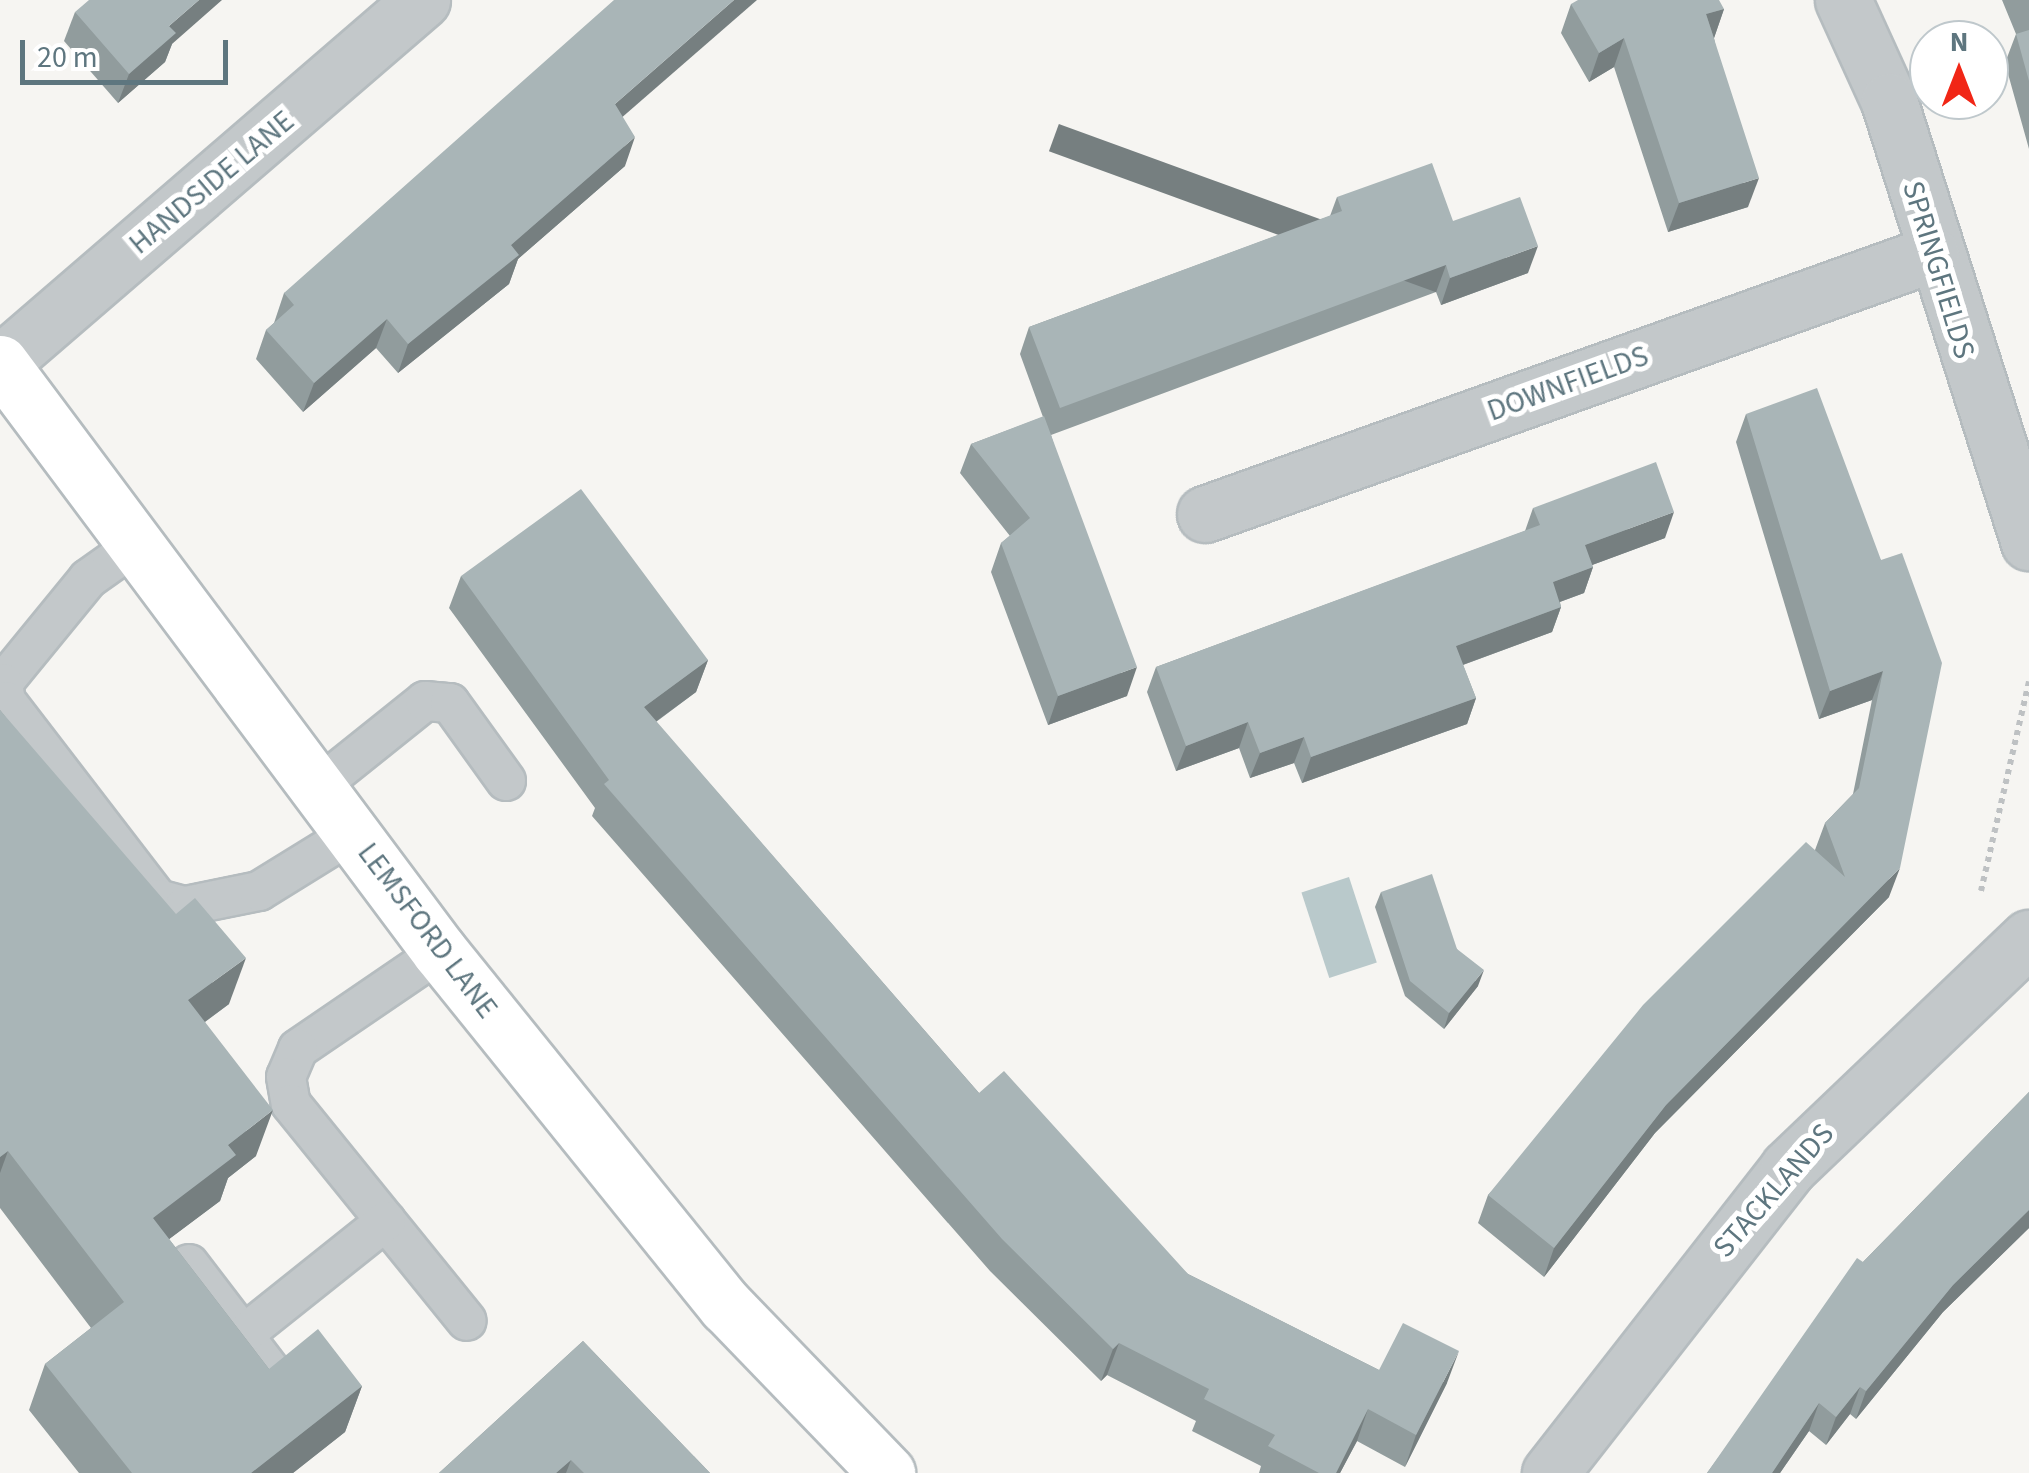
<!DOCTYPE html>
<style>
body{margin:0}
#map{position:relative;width:2029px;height:1473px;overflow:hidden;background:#f6f5f2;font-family:"Source Sans 3",sans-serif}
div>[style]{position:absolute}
.water>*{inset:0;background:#b9c9cb;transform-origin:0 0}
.path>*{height:6px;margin-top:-3px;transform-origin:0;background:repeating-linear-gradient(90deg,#bec1c3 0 5px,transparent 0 10px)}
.roads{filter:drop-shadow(2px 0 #b5bcbf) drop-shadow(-2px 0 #b5bcbf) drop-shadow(0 2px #b5bcbf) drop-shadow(0 -2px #b5bcbf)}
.lane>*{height:38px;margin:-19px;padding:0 19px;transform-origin:19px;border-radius:19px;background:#c3c8ca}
.street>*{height:55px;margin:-27.5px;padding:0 27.5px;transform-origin:27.5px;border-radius:27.5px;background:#c3c8ca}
.secondary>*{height:55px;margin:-27.5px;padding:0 27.5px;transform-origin:27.5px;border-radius:27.5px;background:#fff}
.wall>*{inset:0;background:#919c9d}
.shaded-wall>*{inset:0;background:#767f80;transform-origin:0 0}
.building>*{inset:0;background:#a9b5b7}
span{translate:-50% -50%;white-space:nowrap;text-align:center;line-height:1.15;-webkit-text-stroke:10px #fff;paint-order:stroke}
.street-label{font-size:30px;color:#5e767f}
.north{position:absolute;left:1909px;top:20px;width:100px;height:100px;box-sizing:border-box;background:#fff;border:2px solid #bfc8cc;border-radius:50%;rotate:0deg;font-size:28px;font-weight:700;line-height:40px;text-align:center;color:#5e767f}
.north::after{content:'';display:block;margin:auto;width:35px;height:45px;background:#f12616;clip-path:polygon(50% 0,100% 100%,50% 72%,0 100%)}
.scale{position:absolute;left:20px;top:40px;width:208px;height:45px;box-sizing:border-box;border:5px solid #5e767f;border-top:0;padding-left:12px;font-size:30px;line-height:35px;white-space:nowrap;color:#5e767f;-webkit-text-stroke:8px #fff;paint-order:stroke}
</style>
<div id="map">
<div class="water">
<i style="left:1349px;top:877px;width:90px;height:50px;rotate:72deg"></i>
</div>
<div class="path">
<i style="left:1981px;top:891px;width:215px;rotate:-77.1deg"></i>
</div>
<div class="roads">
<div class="lane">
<i style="left:140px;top:542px;width:64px;rotate:144.6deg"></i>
<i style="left:88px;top:579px;width:134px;rotate:129.3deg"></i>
<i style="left:3px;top:683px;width:18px;rotate:81deg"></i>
<i style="left:6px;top:701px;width:250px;rotate:52.5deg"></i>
<i style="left:158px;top:899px;width:28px;rotate:15deg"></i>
<i style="left:185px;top:906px;width:76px;rotate:-11.5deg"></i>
<i style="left:259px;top:891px;width:110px;rotate:-31.7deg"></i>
<i style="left:319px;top:786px;width:136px;rotate:-38.7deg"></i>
<i style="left:425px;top:701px;width:25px;rotate:5deg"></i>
<i style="left:450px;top:703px;width:96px;rotate:54.3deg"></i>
<i style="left:440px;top:952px;width:172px;rotate:145.7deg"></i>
<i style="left:298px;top:1049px;width:30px;rotate:113deg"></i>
<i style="left:286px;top:1077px;width:27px;rotate:80deg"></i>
<i style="left:291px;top:1104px;width:279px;rotate:51deg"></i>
<i style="left:189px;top:1264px;width:140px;rotate:52.6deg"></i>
<i style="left:243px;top:1335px;width:183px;rotate:-38.6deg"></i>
</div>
<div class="street">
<i style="left:1843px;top:0;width:111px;rotate:65.5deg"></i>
<i style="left:1889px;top:101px;width:463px;rotate:72.4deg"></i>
<i style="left:1px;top:363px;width:556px;rotate:-40.77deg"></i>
<i style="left:1205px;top:514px;width:771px;rotate:-19.7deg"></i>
<i style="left:1550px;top:1473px;width:387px;rotate:-52deg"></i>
<i style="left:1788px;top:1168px;width:333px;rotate:-43.7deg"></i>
</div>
<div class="secondary">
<i style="left:0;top:363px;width:735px;rotate:53.24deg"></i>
<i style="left:440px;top:952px;width:455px;rotate:51.1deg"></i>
<i style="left:726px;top:1306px;width:232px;rotate:46deg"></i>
</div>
</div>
<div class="wall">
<i style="clip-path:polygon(2002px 0,2029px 0,2029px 149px,2005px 63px,2016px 34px)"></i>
<i style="clip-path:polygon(1571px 4px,1724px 9px,1714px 38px,1748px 207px,1668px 232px,1614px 67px,1589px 82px,1561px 33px)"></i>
<i style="clip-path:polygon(75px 12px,172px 44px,165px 62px,118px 103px,64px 41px)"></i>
<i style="clip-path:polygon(623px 117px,625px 166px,518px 259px,509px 284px,398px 373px,376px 348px,303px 412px,256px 359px,266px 330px,274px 323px,284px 293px)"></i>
<i style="clip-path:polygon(1337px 197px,1453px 221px,1528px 273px,1441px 305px,1436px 292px,1051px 435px,1127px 696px,1048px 725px,991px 572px,1001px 543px,1010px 536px,960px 473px,971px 444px,1043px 417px,1020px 354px,1029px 327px,1330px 216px)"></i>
<i style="clip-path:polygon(1746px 414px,1881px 560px,1889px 897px,1655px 1133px,1544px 1277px,1478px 1223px,1488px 1195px,1815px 850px,1825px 823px,1853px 794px,1872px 700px,1819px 719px,1736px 442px)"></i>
<i style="clip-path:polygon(1533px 508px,1665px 538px,1592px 565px,1593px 567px,1584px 593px,1560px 602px,1561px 607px,1552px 632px,1463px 665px,1476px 698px,1467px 724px,1302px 783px,1294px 763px,1250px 778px,1239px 748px,1176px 771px,1147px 692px,1156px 667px,1525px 531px)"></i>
<i style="clip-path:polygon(461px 576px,708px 660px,696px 692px,656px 722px,979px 1093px,1188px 1274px,1379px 1370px,1447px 1383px,1405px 1467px,1357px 1441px,1340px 1473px,1259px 1473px,1261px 1466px,1192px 1431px,1196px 1421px,1107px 1375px,1101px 1381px,990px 1271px,592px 816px,595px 808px,449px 608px)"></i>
<i style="clip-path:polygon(0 710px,229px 1004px,205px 1022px,256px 1156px,228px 1178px,220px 1201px,169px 1239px,269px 1369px,362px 1386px,345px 1432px,293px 1473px,79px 1473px,29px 1410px,45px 1364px,91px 1328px,0 1208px)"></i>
<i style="clip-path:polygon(1381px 892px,1457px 949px,1478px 986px,1444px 1029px,1405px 996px,1375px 907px)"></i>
<i style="clip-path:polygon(2029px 1092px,2029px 1228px,1943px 1312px,1856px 1419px,1850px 1414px,1826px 1445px,1809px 1431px,1780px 1473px,1707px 1473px,1863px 1262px)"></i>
<i style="clip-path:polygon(583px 1341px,710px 1473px,439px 1473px)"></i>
</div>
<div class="shaded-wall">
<i style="clip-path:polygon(199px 0,222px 0,172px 44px,165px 62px,118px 103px,129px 74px,169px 26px)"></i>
<i style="clip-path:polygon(734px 0,757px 0,604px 133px,615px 104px)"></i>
<i style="clip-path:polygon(1724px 9px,1714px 38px,1706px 14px)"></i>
<i style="clip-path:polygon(1624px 38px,1614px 67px,1589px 82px,1599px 53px)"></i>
<i style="clip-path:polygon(635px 137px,625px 166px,518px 259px,509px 284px,398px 373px,408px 344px,511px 245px)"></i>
<i style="clip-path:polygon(1759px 178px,1748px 207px,1668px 232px,1679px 203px)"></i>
<i style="clip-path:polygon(1538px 246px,1528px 273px,1441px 305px,1450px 278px)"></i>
<i style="left:1446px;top:265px;width:29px;height:412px;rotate:110deg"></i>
<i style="clip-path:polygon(387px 319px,376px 348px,303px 412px,314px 383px)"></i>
<i style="clip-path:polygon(1674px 512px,1665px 538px,1576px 571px,1585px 545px)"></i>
<i style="clip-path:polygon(1593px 567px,1584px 593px,1543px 608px,1553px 582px)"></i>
<i style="clip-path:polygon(1561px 607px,1552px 632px,1446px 671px,1456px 646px)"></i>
<i style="clip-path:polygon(708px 660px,696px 692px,632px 739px,644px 707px)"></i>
<i style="clip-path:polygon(1137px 667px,1127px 696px,1048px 725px,1058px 696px)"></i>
<i style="clip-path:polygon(1883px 671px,1872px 700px,1819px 719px,1830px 691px)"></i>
<i style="clip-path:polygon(1476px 698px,1467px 724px,1302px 783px,1311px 757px)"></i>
<i style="clip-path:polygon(1248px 722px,1239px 748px,1176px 771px,1186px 746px)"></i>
<i style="clip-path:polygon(1304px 737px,1294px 763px,1250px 778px,1260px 753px)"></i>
<i style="clip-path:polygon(1900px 868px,1889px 897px,1655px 1133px,1544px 1277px,1554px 1248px,1666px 1105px)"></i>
<i style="clip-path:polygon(246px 958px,229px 1004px,172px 1046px,188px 1000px)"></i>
<i style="clip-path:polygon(1484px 970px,1478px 986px,1444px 1029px,1449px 1013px)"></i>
<i style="clip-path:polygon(273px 1110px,256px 1156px,228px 1178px,220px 1201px,136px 1264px,153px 1218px,228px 1145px)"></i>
<i style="clip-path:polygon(8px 1151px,0 1173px,0 1157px)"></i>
<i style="clip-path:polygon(2029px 1210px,2029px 1228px,1943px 1312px,1856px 1419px,1866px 1391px,1953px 1285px)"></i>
<i style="clip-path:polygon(1119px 1343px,1107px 1375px,1101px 1381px,1113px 1349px)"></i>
<i style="clip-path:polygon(1459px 1351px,1447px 1383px,1405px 1467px,1416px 1435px)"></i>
<i style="clip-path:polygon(362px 1386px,345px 1432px,293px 1473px,251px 1473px)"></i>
<i style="clip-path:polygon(1860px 1387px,1850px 1414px,1826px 1445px,1836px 1417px)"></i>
<i style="clip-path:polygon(1819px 1403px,1809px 1431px,1780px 1473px,1772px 1473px)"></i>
<i style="clip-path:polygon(1368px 1409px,1357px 1441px,1340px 1473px,1336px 1473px)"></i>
<i style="clip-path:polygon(571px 1460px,566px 1473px,556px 1473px)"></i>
</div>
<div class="building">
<i style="clip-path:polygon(89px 0,199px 0,169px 26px,176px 33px,129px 74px,75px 12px)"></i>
<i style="clip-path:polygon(614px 0,734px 0,615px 104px,635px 137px,511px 245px,519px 255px,408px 344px,387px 319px,314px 383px,266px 330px,294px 305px,284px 293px)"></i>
<i style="clip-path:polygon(1578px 0,1719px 0,1724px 9px,1706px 14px,1759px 178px,1679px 203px,1624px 38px,1599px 53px,1571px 4px)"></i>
<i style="clip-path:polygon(2029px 30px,2029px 81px,2016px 34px)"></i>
<i style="clip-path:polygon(1432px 163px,1453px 221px,1520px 197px,1538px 246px,1450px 278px,1446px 265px,1060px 408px,1029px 327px,1342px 211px,1337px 197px)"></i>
<i style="clip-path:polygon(1817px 388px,1881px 560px,1902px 553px,1942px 663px,1900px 868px,1666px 1105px,1554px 1248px,1488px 1195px,1643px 1005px,1806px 842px,1845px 877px,1825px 823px,1859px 788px,1883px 671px,1830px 691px,1746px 414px)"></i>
<i style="clip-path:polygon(1044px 416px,1137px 667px,1058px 696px,1001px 543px,1030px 518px,971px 444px)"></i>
<i style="clip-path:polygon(1656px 462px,1674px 512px,1585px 545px,1593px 567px,1553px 582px,1561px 607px,1456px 646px,1476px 698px,1311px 757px,1304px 737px,1260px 753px,1248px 722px,1186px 746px,1156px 667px,1540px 525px,1533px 508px)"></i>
<i style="clip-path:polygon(581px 489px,708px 660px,644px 707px,979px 1093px,1004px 1071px,1188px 1274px,1379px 1370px,1403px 1323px,1459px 1351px,1416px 1435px,1368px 1409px,1336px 1473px,1319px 1473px,1268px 1446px,1275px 1435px,1204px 1399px,1209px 1389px,1119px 1343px,1113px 1349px,1002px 1239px,604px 784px,609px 780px,461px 576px)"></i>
<i style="clip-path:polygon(0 710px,176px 914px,195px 898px,246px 958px,188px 1000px,273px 1110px,228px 1145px,236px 1155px,153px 1218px,269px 1369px,318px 1329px,362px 1386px,251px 1473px,132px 1473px,45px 1364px,124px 1302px,8px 1151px,0 1157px)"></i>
<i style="clip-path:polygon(1432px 874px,1457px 949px,1484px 970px,1449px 1013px,1410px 981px,1381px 892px)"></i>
<i style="clip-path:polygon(2029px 1092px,2029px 1210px,1953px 1285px,1866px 1391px,1860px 1387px,1836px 1417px,1819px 1403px,1772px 1473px,1707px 1473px,1857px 1258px,1863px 1262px)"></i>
<i style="clip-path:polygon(583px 1341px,710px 1473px,584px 1473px,571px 1460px,556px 1473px,439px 1473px)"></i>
</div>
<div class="street-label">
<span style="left:212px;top:183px;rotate:-40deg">HANDSIDE LANE</span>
<span style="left:1938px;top:270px;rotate:73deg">SPRINGFIELDS</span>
<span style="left:1568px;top:384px;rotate:-20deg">DOWNFIELDS</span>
<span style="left:427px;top:931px;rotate:53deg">LEMSFORD LANE</span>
<span style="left:1774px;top:1191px;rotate:-49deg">STACKLANDS</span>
</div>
<div class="north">N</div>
<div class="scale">20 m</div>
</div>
